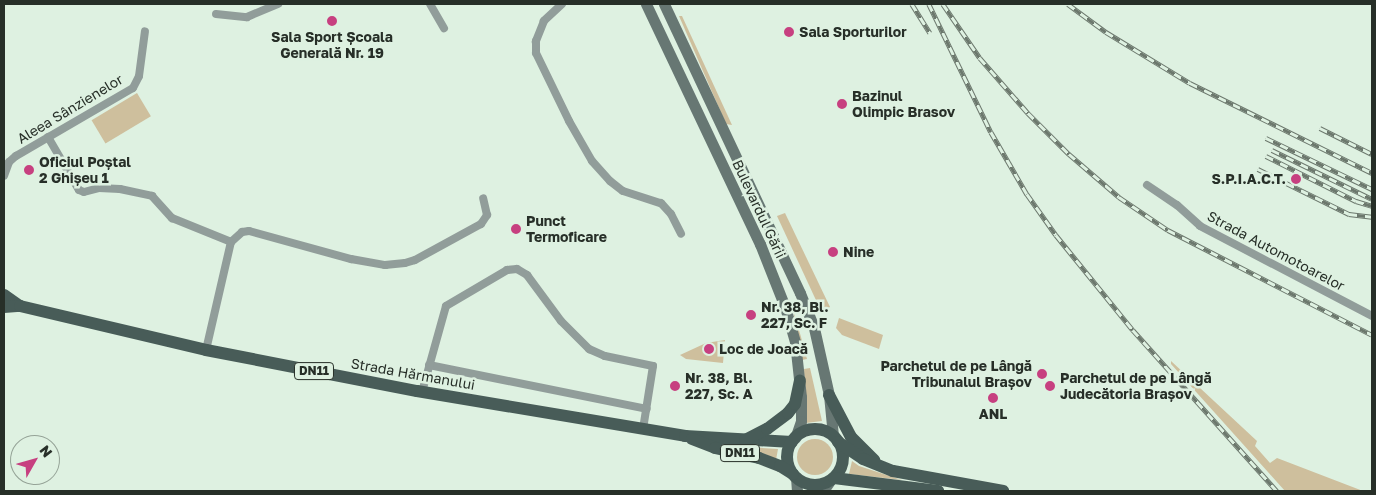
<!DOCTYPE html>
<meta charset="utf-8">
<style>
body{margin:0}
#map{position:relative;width:1376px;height:495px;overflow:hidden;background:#def1e1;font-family:"Golos Text",sans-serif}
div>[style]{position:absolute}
.green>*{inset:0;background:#cebf9d;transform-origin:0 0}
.round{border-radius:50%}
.street>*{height:8px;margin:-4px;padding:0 4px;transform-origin:4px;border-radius:4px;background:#919d9a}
.secondary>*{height:11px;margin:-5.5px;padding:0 5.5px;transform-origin:5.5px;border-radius:5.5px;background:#677773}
.primary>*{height:12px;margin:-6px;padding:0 6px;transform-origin:6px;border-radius:6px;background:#485c58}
.primary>.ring{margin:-6px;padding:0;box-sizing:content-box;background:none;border:12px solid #485c58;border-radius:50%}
.rail>*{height:4.5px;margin-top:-2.25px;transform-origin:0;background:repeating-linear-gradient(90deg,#def1e1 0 8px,#6c786d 0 16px);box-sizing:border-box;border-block:1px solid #6c786d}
.dots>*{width:14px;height:14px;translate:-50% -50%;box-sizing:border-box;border:2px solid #def1e1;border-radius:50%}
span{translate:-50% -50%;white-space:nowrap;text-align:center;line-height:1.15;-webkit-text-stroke:5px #def1e1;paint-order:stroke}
.shield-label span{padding:1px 4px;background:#def1e1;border:1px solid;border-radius:4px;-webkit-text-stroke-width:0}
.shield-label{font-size:12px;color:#272f28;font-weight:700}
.poi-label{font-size:14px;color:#272f28;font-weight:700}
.left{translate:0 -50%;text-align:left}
.right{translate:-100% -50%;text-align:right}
.street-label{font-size:14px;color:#272f28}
.frame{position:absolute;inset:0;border:5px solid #272f28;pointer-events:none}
.north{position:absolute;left:10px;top:435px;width:50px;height:50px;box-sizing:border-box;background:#def1e1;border:1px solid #95a397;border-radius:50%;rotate:52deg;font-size:14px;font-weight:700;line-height:20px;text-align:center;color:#272f28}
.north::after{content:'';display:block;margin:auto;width:18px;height:22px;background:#c74080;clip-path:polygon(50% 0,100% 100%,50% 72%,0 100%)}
</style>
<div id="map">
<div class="green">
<i style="clip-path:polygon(679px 16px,682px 16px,732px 125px,726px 124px)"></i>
<i style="left:137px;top:93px;width:27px;height:53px;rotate:59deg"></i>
<i style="clip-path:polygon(785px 213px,830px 307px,821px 311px,777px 216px)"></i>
<i style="clip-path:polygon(793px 310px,801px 337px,807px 359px,802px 360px)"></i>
<i style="clip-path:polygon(839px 318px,883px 335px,879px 349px,842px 335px,836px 328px)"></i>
<i style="clip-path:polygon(725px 340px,723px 363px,686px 359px,680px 355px,706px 343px)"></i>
<i style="clip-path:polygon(1171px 361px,1257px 441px,1255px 446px,1270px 463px,1277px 458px,1363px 491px,1285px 491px,1171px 364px)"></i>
<i style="clip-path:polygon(810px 368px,822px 421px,806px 423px,804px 369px)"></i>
<i class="round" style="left:797px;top:439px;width:36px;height:36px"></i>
<i style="clip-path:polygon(735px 446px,778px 449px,776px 460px,765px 454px)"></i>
<i style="clip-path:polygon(852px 461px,859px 466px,902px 480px,849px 474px)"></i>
</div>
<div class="street">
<i style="left:430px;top:4px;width:28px;rotate:60deg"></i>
<i style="left:562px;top:4px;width:25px;rotate:137deg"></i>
<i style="left:544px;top:21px;width:22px;rotate:112deg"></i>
<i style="left:536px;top:41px;width:12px;rotate:90deg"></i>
<i style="left:536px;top:53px;width:76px;rotate:64.1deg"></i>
<i style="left:569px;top:121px;width:46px;rotate:60.1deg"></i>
<i style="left:592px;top:161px;width:27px;rotate:48deg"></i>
<i style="left:610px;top:181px;width:16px;rotate:38deg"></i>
<i style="left:623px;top:191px;width:40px;rotate:18deg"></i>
<i style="left:661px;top:203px;width:15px;rotate:48deg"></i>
<i style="left:671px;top:214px;width:22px;rotate:63deg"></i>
<i style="left:216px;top:14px;width:31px;rotate:6deg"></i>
<i style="left:247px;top:17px;width:34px;rotate:-23deg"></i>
<i style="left:48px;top:137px;width:61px;rotate:59.7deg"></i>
<i style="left:79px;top:190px;width:5px;rotate:22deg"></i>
<i style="left:84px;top:192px;width:16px;rotate:-15deg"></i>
<i style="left:99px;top:188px;width:21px;rotate:3deg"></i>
<i style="left:120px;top:189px;width:33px;rotate:12deg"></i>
<i style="left:152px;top:196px;width:30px;rotate:48deg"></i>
<i style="left:172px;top:218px;width:64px;rotate:22.1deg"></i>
<i style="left:4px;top:176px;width:15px;rotate:-70deg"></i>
<i style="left:9px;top:162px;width:9px;rotate:-41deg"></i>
<i style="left:16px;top:156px;width:135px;rotate:-30.2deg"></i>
<i style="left:133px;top:88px;width:13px;rotate:-63deg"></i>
<i style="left:139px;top:76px;width:45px;rotate:-82.4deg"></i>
<i style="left:1147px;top:185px;width:36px;rotate:34deg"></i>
<i style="left:1177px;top:205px;width:31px;rotate:42deg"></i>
<i style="left:1200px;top:226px;width:194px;rotate:27.6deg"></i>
<i style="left:206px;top:350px;width:111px;rotate:-77deg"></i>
<i style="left:231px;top:242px;width:15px;rotate:-42deg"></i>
<i style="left:242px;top:232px;width:7px;rotate:-8deg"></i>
<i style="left:249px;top:231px;width:106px;rotate:15.4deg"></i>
<i style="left:351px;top:259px;width:35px;rotate:10deg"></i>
<i style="left:385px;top:265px;width:20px;rotate:-6deg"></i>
<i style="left:405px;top:263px;width:10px;rotate:-17deg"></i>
<i style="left:415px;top:260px;width:75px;rotate:-28.6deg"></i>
<i style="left:481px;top:224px;width:11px;rotate:-56deg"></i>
<i style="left:487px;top:215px;width:17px;rotate:-103deg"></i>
<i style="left:429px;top:365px;width:222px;rotate:11.4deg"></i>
<i style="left:422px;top:392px;width:89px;rotate:-74.4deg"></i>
<i style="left:446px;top:306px;width:71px;rotate:-30.5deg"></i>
<i style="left:507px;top:270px;width:10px;rotate:-6deg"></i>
<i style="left:517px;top:269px;width:12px;rotate:31deg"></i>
<i style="left:527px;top:275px;width:57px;rotate:53.5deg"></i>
<i style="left:561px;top:321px;width:40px;rotate:45deg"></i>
<i style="left:589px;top:349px;width:17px;rotate:24deg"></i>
<i style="left:605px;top:356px;width:49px;rotate:11.8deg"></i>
<i style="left:653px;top:366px;width:64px;rotate:99deg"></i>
</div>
<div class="secondary">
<i style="left:646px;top:4px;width:266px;rotate:64.6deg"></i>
<i style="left:760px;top:244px;width:68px;rotate:68.4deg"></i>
<i style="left:785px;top:307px;width:36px;rotate:74deg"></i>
<i style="left:795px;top:342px;width:55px;rotate:83.8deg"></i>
<i style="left:801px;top:397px;width:24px;rotate:90deg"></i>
<i style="left:801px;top:421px;width:18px;rotate:109deg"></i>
<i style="left:664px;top:4px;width:319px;rotate:64.8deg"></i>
<i style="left:800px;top:293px;width:38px;rotate:68deg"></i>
<i style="left:814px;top:328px;width:69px;rotate:77.4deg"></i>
<i style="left:829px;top:395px;width:41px;rotate:84.4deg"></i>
<i style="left:796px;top:477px;width:14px;rotate:86deg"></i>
<i style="left:823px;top:491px;width:11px;rotate:-56deg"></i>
</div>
<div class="primary">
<i style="left:4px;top:295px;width:19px;rotate:35deg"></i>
<i style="left:4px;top:307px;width:16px;rotate:-4deg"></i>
<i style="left:20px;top:306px;width:191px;rotate:13.3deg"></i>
<i style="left:206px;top:350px;width:215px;rotate:11deg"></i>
<i style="left:417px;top:391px;width:272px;rotate:9.5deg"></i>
<i style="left:685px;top:436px;width:107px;rotate:3.2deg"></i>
<i style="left:829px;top:395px;width:47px;rotate:62.4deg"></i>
<i style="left:851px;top:437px;width:33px;rotate:45deg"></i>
<i class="ring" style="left:787px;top:429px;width:44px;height:44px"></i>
<i style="left:692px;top:439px;width:25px;rotate:21deg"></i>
<i style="left:715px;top:448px;width:45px;rotate:12.8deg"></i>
<i style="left:759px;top:458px;width:22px;rotate:21deg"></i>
<i style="left:780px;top:466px;width:15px;rotate:32deg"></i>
<i style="left:745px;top:440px;width:25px;rotate:-27deg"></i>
<i style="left:767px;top:429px;width:26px;rotate:-37deg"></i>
<i style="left:788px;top:413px;width:11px;rotate:-52deg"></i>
<i style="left:795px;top:404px;width:24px;rotate:-78deg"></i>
<i style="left:838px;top:442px;width:30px;rotate:34deg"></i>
<i style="left:863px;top:459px;width:32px;rotate:22deg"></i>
<i style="left:893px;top:471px;width:112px;rotate:10.3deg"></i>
<i style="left:834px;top:478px;width:105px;rotate:7.1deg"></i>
</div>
<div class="rail">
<i style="left:912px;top:4px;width:34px;rotate:58deg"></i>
<i style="left:929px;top:4px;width:142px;rotate:64.2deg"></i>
<i style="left:991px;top:132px;width:72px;rotate:59.9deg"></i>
<i style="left:1027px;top:194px;width:50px;rotate:54.7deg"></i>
<i style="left:1056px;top:235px;width:122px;rotate:51deg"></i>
<i style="left:1133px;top:330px;width:216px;rotate:48.2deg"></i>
<i style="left:943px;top:4px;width:65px;rotate:55.6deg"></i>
<i style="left:980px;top:58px;width:73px;rotate:48.9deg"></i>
<i style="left:1028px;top:113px;width:58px;rotate:45deg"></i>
<i style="left:1069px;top:154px;width:66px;rotate:40.7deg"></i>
<i style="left:1119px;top:197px;width:59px;rotate:34deg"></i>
<i style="left:1168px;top:230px;width:229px;rotate:27.2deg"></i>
<i style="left:1068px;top:4px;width:47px;rotate:36.4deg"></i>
<i style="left:1106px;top:32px;width:98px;rotate:31.3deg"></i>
<i style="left:1190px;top:83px;width:203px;rotate:26.3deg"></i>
<i style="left:1320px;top:128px;width:58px;rotate:26.6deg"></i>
<i style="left:1266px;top:138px;width:118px;rotate:25.7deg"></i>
<i style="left:1272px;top:150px;width:111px;rotate:26.1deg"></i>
<i style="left:1266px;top:156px;width:101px;rotate:26.6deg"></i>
<i style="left:1356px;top:201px;width:17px;rotate:17deg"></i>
<i style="left:1258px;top:169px;width:102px;rotate:26.3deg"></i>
<i style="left:1349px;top:214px;width:23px;rotate:7deg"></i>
</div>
<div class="dots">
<i style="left:332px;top:21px;background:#c74080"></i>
<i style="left:789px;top:32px;background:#c74080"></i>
<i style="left:842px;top:104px;background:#c74080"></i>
<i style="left:29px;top:170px;background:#c74080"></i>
<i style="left:1296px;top:179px;background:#c74080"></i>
<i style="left:516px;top:229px;background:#c74080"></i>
<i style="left:833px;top:252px;background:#c74080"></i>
<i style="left:751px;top:315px;background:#c74080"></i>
<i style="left:709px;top:349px;background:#c74080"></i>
<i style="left:1042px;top:374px;background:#c74080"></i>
<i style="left:675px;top:386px;background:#c74080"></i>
<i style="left:1050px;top:386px;background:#c74080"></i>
<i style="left:993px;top:398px;background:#c74080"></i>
</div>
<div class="shield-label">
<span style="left:314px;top:371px">DN11</span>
<span style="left:740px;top:453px">DN11</span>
</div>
<div class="poi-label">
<span class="left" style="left:799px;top:32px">Sala Sporturilor</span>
<span style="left:332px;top:45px">Sala Sport Școala<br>Generală Nr. 19</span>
<span class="left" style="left:852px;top:104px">Bazinul<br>Olimpic Brasov</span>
<span class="left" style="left:39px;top:170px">Oficiul Poștal<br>2 Ghișeu 1</span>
<span class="right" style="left:1286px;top:179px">S.P.I.A.C.T.</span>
<span class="left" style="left:526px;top:229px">Punct<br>Termoficare</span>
<span class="left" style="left:843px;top:252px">Nine</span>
<span class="left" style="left:761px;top:315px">Nr. 38, Bl.<br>227, Sc. F</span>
<span class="left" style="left:719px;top:349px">Loc de Joacă</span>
<span class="right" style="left:1032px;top:374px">Parchetul de pe Lângă<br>Tribunalul Brașov</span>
<span class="left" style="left:685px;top:386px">Nr. 38, Bl.<br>227, Sc. A</span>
<span class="left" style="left:1060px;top:386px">Parchetul de pe Lângă<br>Judecătoria Brașov</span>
<span style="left:993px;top:414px">ANL</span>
</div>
<div class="street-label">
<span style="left:70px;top:109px;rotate:-31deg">Aleea Sânzienelor</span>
<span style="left:759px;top:209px;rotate:65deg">Bulevardul Gării</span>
<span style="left:1276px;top:251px;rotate:28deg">Strada Automotoarelor</span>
<span style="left:413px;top:374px;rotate:10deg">Strada Hărmanului</span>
</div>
<div class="frame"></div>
<div class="north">N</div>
</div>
